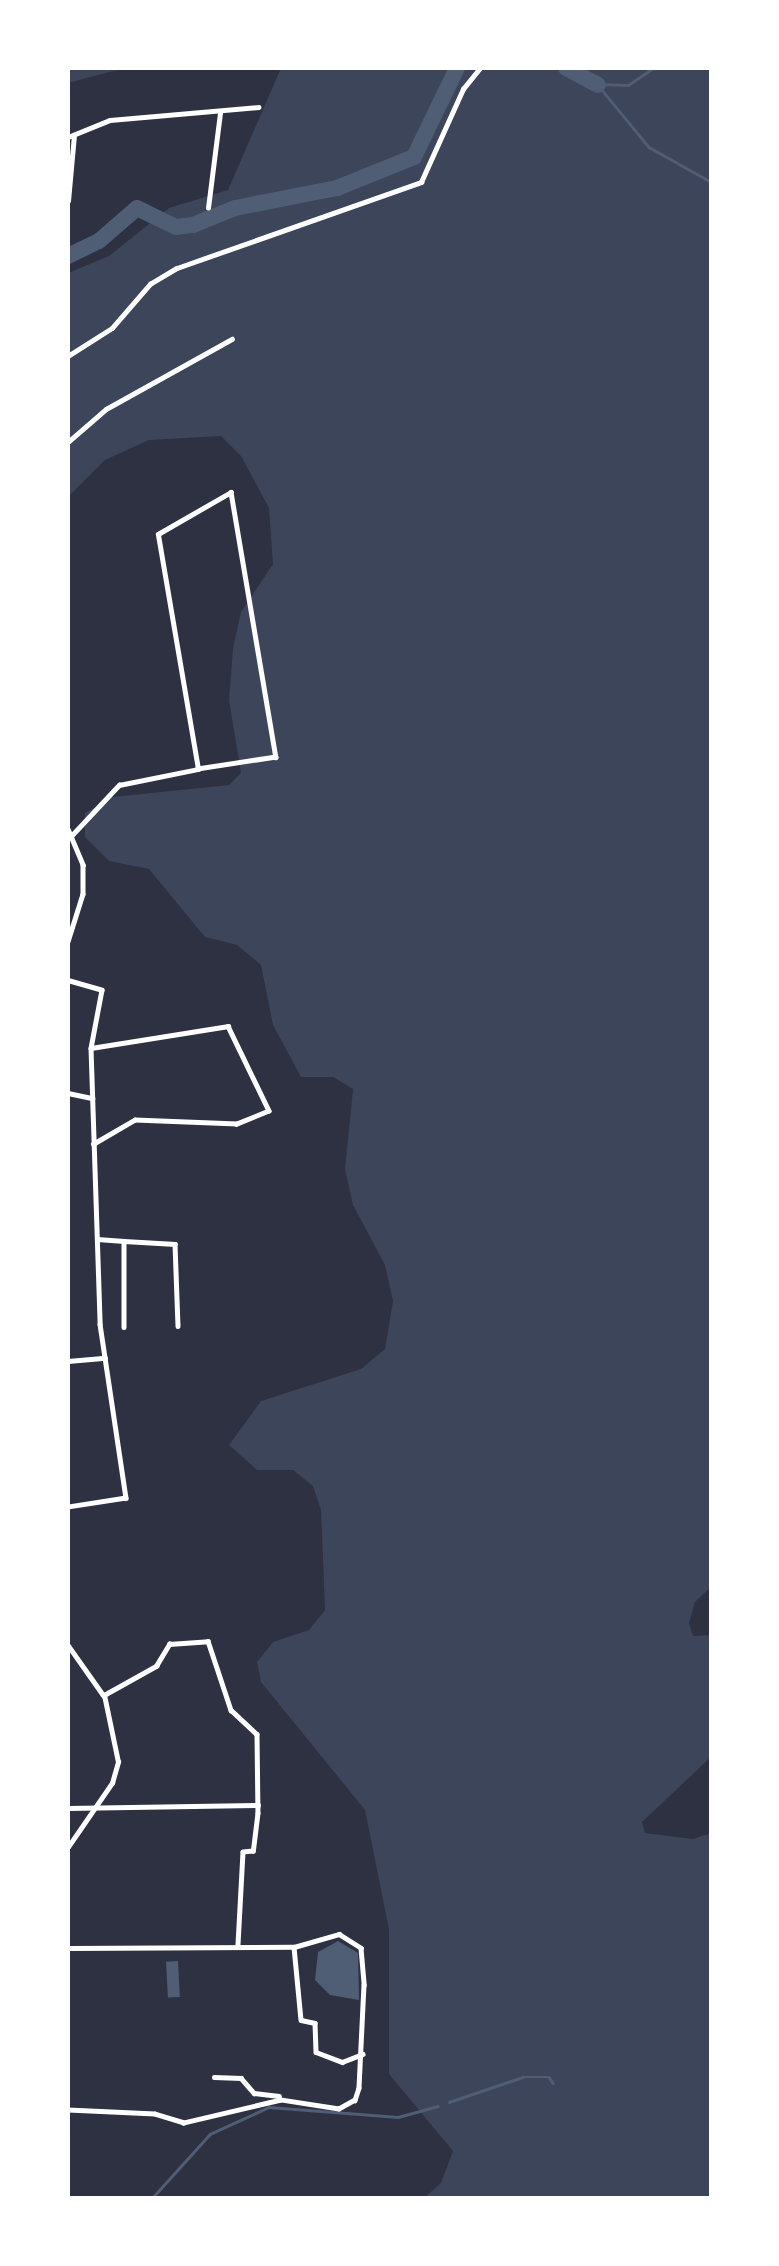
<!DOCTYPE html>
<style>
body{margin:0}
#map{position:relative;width:779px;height:2266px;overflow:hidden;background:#2d3142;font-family:"Playfair Display",serif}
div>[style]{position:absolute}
.green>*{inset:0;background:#3c4559}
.water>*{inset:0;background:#4f5d75;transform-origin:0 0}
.stream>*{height:2.5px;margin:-1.25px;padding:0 1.25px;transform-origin:1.25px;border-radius:1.25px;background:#4f5d75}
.river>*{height:16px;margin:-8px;padding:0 8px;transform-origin:8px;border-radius:8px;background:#4f5d75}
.minor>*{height:4.5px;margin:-2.25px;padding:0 2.25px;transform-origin:2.25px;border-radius:2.25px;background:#fff}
span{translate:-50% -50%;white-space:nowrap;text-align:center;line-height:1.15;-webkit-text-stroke:7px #fff;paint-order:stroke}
.frame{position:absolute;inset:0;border:70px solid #fff;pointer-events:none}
</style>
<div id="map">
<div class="green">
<i style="clip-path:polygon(68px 68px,125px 68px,68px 83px)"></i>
<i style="clip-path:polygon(281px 68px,711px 68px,711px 1587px,695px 1602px,689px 1623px,693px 1636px,711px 1635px,711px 1757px,642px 1822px,645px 1833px,693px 1839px,711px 1833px,711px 2198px,424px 2198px,441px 2183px,453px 2151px,389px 2074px,389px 1930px,365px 1810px,261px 1682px,257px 1662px,273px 1642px,309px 1630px,325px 1610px,321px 1510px,313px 1486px,293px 1470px,257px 1470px,229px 1445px,261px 1401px,361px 1369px,385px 1349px,393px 1301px,385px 1265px,353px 1205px,345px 1169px,353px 1089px,333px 1077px,301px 1077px,273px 1025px,261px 965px,237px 945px,205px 937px,149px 869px,109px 861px,85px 837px,85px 813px,113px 797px,229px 785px,241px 773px,229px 700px,233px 648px,241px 612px,273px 564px,269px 508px,241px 456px,221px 436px,149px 440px,105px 460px,68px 497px,68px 273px,109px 256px,169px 208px,228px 190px)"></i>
</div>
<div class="water">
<i style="clip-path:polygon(338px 1941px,358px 1953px,359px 2000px,330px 1995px,315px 1980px,318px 1952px)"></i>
<i style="left:178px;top:1961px;width:36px;height:12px;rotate:87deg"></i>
</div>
<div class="stream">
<i style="left:599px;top:84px;width:29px;rotate:2deg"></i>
<i style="left:628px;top:85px;width:30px;rotate:-34deg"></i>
<i style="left:598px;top:85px;width:80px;rotate:50.6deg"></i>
<i style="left:649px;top:147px;width:71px;rotate:29.4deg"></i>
<i style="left:449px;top:2102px;width:78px;rotate:-18.7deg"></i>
<i style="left:523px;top:2077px;width:26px"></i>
<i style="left:549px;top:2077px;width:7px;rotate:56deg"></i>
<i style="left:152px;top:2198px;width:86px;rotate:-47.8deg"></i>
<i style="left:210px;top:2134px;width:65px;rotate:-24.6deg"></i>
<i style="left:269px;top:2107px;width:129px;rotate:4.4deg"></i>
<i style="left:398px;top:2117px;width:41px;rotate:-15.4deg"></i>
</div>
<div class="river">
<i style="left:566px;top:68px;width:36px;rotate:28deg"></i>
<i style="left:68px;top:256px;width:34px;rotate:-26deg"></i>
<i style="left:99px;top:241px;width:50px;rotate:-41deg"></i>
<i style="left:137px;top:208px;width:43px;rotate:26deg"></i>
<i style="left:176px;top:227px;width:17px;rotate:-7deg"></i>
<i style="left:193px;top:225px;width:45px;rotate:-22deg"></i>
<i style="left:235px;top:208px;width:104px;rotate:-11.1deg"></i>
<i style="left:337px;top:188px;width:83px;rotate:-21.9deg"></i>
<i style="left:414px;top:157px;width:99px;rotate:-64.2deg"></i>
</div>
<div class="minor">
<i style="left:68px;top:137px;width:45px;rotate:-22deg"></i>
<i style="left:110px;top:120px;width:149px;rotate:-5deg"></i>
<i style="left:68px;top:201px;width:66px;rotate:-84.8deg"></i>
<i style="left:208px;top:208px;width:96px;rotate:-82.8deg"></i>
<i style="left:68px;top:356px;width:52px;rotate:-32.5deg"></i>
<i style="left:112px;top:328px;width:58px;rotate:-49.2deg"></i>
<i style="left:150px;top:284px;width:31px;rotate:-31deg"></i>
<i style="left:177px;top:268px;width:259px;rotate:-19.4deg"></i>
<i style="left:421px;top:182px;width:102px;rotate:-65.7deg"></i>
<i style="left:463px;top:89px;width:27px;rotate:-51deg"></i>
<i style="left:68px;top:442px;width:50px;rotate:-41deg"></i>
<i style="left:106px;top:409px;width:144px;rotate:-29.1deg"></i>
<i style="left:231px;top:492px;width:269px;rotate:80.4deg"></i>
<i style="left:276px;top:757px;width:79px;rotate:171.3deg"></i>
<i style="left:198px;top:769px;width:238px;rotate:-99.7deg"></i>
<i style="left:158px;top:534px;width:84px;rotate:-29.9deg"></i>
<i style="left:68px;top:829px;width:39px;rotate:67deg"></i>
<i style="left:83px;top:865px;width:29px;rotate:90deg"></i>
<i style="left:83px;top:894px;width:50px;rotate:107.4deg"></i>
<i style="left:72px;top:835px;width:69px;rotate:-46.8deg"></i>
<i style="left:119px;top:785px;width:81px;rotate:-11.4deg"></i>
<i style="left:68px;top:980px;width:35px;rotate:16deg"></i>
<i style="left:102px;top:990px;width:59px;rotate:100.7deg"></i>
<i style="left:91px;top:1048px;width:276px;rotate:88.1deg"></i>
<i style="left:100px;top:1324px;width:176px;rotate:81.5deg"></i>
<i style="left:126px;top:1498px;width:59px;rotate:171.2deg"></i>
<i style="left:91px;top:1048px;width:139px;rotate:-9.1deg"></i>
<i style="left:228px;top:1026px;width:94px;rotate:64.2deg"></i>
<i style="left:269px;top:1111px;width:35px;rotate:158deg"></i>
<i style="left:237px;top:1124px;width:102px;rotate:-177.8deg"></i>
<i style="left:135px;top:1120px;width:48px;rotate:149.7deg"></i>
<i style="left:68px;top:1093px;width:25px;rotate:12deg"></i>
<i style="left:97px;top:1239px;width:27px;rotate:4deg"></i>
<i style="left:124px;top:1241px;width:86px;rotate:90deg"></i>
<i style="left:124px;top:1241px;width:51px;rotate:3.4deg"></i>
<i style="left:175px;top:1244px;width:82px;rotate:87.9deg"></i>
<i style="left:68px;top:1361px;width:37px;rotate:-5deg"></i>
<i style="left:68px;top:1645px;width:62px;rotate:54.8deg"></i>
<i style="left:68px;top:1808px;width:190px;rotate:-0.9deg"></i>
<i style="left:68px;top:1847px;width:78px;rotate:-55.5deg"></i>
<i style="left:112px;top:1783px;width:22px;rotate:-74deg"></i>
<i style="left:118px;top:1762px;width:68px;rotate:-101.8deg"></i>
<i style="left:104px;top:1695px;width:60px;rotate:-29.1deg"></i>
<i style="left:156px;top:1666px;width:26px;rotate:-59deg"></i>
<i style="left:169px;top:1644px;width:39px;rotate:-4deg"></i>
<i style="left:208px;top:1641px;width:73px;rotate:71.6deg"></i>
<i style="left:231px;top:1710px;width:35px;rotate:43deg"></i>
<i style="left:257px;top:1734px;width:79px;rotate:89.3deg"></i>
<i style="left:258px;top:1813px;width:38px;rotate:97deg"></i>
<i style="left:253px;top:1851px;width:10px;rotate:174deg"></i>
<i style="left:243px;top:1852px;width:93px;rotate:93.1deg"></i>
<i style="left:294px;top:1947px;width:73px;rotate:84.5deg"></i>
<i style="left:301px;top:2020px;width:14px;rotate:12deg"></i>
<i style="left:315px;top:2023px;width:29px;rotate:88deg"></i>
<i style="left:316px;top:2052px;width:28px;rotate:21deg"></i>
<i style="left:342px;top:2062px;width:22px;rotate:-21deg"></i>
<i style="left:68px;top:1948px;width:226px;rotate:-0.3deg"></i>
<i style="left:294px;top:1947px;width:47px;rotate:-16.1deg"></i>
<i style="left:339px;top:1934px;width:26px;rotate:32deg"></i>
<i style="left:361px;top:1948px;width:37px;rotate:85deg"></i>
<i style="left:364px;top:1985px;width:103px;rotate:92.8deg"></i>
<i style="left:359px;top:2088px;width:13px;rotate:108deg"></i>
<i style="left:355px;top:2100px;width:18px;rotate:151deg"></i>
<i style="left:339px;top:2109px;width:59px;rotate:-171.2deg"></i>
<i style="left:281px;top:2100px;width:100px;rotate:166.7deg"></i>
<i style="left:184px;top:2123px;width:30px;rotate:-163deg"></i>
<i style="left:155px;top:2114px;width:87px;rotate:-177.4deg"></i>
<i style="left:214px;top:2077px;width:27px;rotate:2deg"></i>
<i style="left:241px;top:2078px;width:20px;rotate:49deg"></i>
<i style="left:254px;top:2093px;width:25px;rotate:7deg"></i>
</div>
<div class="frame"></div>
</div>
